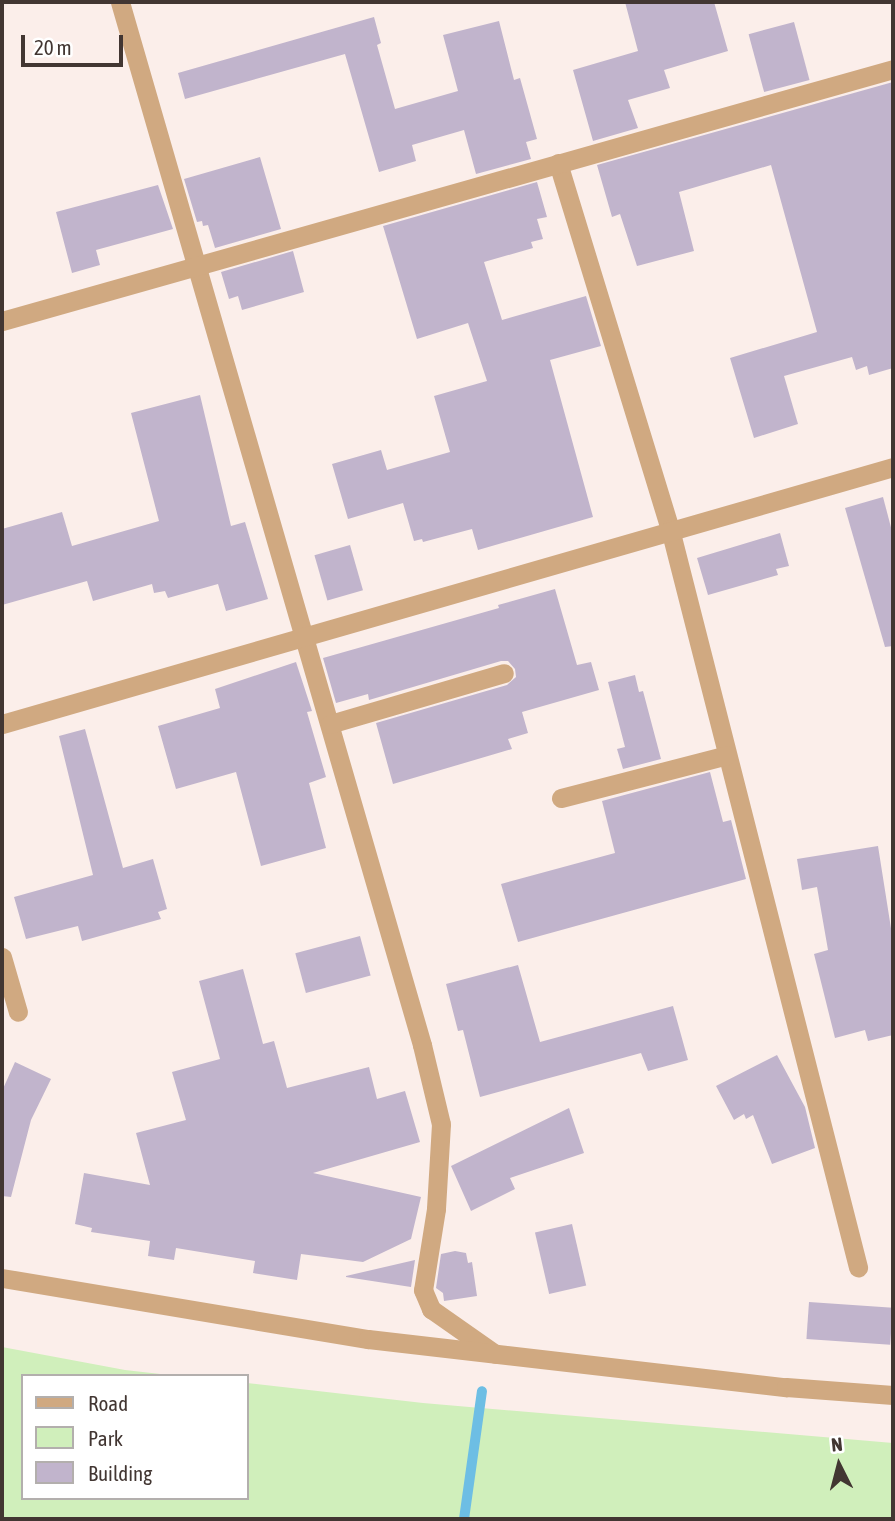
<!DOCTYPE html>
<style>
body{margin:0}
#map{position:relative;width:895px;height:1521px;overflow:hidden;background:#fbeeea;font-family:"Asap Condensed",sans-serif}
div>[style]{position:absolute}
.green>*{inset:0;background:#d0efbb}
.stream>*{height:10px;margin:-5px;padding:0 5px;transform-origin:5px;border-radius:5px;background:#6dbee4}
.building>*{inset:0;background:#c1b4cc;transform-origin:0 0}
.minor>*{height:19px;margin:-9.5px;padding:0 9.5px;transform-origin:9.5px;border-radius:9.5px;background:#d0a981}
.tertiary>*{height:19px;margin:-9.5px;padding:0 9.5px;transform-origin:9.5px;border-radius:9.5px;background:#d0a981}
span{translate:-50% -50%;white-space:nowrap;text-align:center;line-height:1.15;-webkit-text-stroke:6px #fff;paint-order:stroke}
.frame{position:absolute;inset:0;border:4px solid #423632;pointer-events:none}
.legend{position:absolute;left:21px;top:1374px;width:228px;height:126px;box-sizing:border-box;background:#fff;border:2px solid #b3afad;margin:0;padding:9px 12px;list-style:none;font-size:21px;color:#423632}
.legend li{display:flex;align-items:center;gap:14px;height:35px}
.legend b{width:35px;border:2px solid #b3afad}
.north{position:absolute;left:804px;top:1430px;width:70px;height:70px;-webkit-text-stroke:5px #fff;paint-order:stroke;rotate:354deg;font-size:19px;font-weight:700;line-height:28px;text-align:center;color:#423632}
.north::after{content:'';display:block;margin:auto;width:24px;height:32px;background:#423632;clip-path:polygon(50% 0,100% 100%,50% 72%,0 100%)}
.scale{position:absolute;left:21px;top:35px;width:102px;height:32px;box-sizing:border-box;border:4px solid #423632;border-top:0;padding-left:9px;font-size:21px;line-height:24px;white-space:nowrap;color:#423632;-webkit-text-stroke:5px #fff;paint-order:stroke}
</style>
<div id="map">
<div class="green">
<i style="clip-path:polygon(2px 1347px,125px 1370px,178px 1376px,23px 1376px,23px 1498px,247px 1498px,247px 1383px,423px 1403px,893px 1443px,893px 1519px,2px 1519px)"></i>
</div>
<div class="stream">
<i style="left:464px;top:1519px;width:129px;rotate:-82deg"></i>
</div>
<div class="building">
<i style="clip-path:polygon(625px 2px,714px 2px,728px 51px,664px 70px,670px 88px,628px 100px,638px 128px,593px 141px,573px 70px,638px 51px)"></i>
<i style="clip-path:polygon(374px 17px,381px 43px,377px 45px,395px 109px,458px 91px,443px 35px,499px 21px,514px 80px,520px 78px,537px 139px,526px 142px,531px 159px,476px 174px,464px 130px,412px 145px,416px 161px,379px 172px,345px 54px,185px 99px,178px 73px)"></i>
<i style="left:794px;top:22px;width:60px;height:47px;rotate:75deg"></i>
<i style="clip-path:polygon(893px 82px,893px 368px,869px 375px,867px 366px,856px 370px,852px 357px,784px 376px,798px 424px,754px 438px,730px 358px,817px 332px,771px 165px,679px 192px,694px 251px,637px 266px,620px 214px,612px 217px,597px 165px)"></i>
<i style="clip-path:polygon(260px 157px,281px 229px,215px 248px,208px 225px,203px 226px,202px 221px,197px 222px,184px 179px)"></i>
<i style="clip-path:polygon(537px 182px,547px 217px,537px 219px,543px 239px,531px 242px,533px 248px,484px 262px,502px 320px,586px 296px,601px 346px,550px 360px,593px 517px,478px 550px,472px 529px,423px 542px,422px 539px,414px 541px,403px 503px,348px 519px,332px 464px,381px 450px,387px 470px,450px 452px,434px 396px,487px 381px,468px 323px,417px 339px,383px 226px)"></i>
<i style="clip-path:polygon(158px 185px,173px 229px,96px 250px,100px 265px,72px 273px,56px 212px)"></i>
<i style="clip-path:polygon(293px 251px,304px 292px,242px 310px,238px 296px,229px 299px,221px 272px)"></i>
<i style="clip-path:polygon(200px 395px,231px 526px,245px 522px,268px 599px,226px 611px,218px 584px,168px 598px,165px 591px,154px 593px,152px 584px,93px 601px,87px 581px,2px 605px,2px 529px,62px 512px,72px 546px,159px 521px,131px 413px)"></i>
<i style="clip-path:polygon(883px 497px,893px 535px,893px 646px,885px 647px,845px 508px)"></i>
<i style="clip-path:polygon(780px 533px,789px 566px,776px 569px,778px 575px,708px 595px,697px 558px)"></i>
<i style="left:350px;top:545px;width:47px;height:37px;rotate:74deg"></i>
<i style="clip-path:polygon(555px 589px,577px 665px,591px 662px,599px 690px,522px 712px,528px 733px,508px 739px,512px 749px,393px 784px,376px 723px,507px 685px,516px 677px,515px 669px,508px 661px,501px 661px,369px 700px,368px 694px,336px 703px,323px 658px,499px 608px,498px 605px)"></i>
<i style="clip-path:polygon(296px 662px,312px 711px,307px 712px,326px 777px,309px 783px,326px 848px,261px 866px,236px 772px,176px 789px,158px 726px,220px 708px,215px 689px)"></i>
<i style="clip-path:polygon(635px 675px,639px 692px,643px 691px,661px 759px,623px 769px,617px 749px,625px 747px,608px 682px)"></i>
<i style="clip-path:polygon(85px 729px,123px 868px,153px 859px,167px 909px,158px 912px,161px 919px,82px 941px,78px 926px,26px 939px,14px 897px,93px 875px,59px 736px)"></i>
<i style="clip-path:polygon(710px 772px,723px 822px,731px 820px,746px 879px,518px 942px,501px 884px,615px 853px,602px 801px)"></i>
<i style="clip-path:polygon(878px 846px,893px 941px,893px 1035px,868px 1041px,865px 1030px,835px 1038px,814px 954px,828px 950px,817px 887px,802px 890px,797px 859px)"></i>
<i style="left:360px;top:936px;width:41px;height:67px;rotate:75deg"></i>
<i style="clip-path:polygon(518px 965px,540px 1042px,673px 1006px,688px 1060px,648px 1071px,641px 1053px,480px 1097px,463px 1030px,458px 1031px,446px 984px)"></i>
<i style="clip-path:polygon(243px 969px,263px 1044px,274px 1041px,287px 1088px,369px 1067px,377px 1099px,405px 1091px,420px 1142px,313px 1173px,421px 1197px,411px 1239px,363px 1262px,301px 1254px,297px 1280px,253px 1273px,255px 1261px,176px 1248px,174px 1260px,148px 1256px,150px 1241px,91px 1232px,92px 1228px,75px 1224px,84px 1173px,150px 1185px,136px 1133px,186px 1120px,172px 1072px,220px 1059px,199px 981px)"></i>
<i style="clip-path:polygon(777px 1055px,805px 1107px,815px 1148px,772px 1164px,753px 1115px,746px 1119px,744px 1114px,734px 1120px,716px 1086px)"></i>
<i style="clip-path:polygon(15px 1062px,51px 1079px,31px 1120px,11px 1197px,2px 1196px,2px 1091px)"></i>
<i style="clip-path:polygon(569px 1108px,584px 1153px,510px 1178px,515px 1189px,471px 1211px,451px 1166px)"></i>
<i style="left:572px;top:1224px;width:63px;height:38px;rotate:77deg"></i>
<i style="clip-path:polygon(455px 1251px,466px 1253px,468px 1263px,472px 1262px,477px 1296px,444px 1301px,443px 1293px,436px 1288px,441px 1254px)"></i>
<i style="clip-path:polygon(415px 1260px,411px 1287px,346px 1277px,346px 1276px)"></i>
<i style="left:809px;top:1302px;width:84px;height:37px;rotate:4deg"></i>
</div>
<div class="minor">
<i style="left:120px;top:2px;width:1086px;rotate:73.85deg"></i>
<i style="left:422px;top:1045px;width:81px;rotate:76.5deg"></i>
<i style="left:441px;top:1124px;width:85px;rotate:93.4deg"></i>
<i style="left:436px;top:1209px;width:82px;rotate:99.1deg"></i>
<i style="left:423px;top:1290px;width:21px;rotate:67deg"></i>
<i style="left:431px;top:1309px;width:78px;rotate:35.1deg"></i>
<i style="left:558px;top:163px;width:383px;rotate:73deg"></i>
<i style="left:670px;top:529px;width:762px;rotate:75.71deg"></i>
<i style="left:2px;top:321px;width:926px;rotate:-15.79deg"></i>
<i style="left:330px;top:724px;width:181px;rotate:-16.3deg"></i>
<i style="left:561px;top:798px;width:171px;rotate:-14.5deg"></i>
<i style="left:2px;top:957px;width:57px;rotate:73.8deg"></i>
<i style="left:2px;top:1278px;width:371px;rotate:9.5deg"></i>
<i style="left:368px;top:1339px;width:421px;rotate:6.6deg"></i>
<i style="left:786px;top:1387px;width:107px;rotate:4.3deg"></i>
</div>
<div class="tertiary">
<i style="left:2px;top:724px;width:927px;rotate:-16.09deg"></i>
</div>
<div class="frame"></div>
<ul class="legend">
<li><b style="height:9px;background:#d0a981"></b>Road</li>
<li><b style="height:19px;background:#d0efbb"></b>Park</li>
<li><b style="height:19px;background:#c1b4cc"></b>Building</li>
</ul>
<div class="north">N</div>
<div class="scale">20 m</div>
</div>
